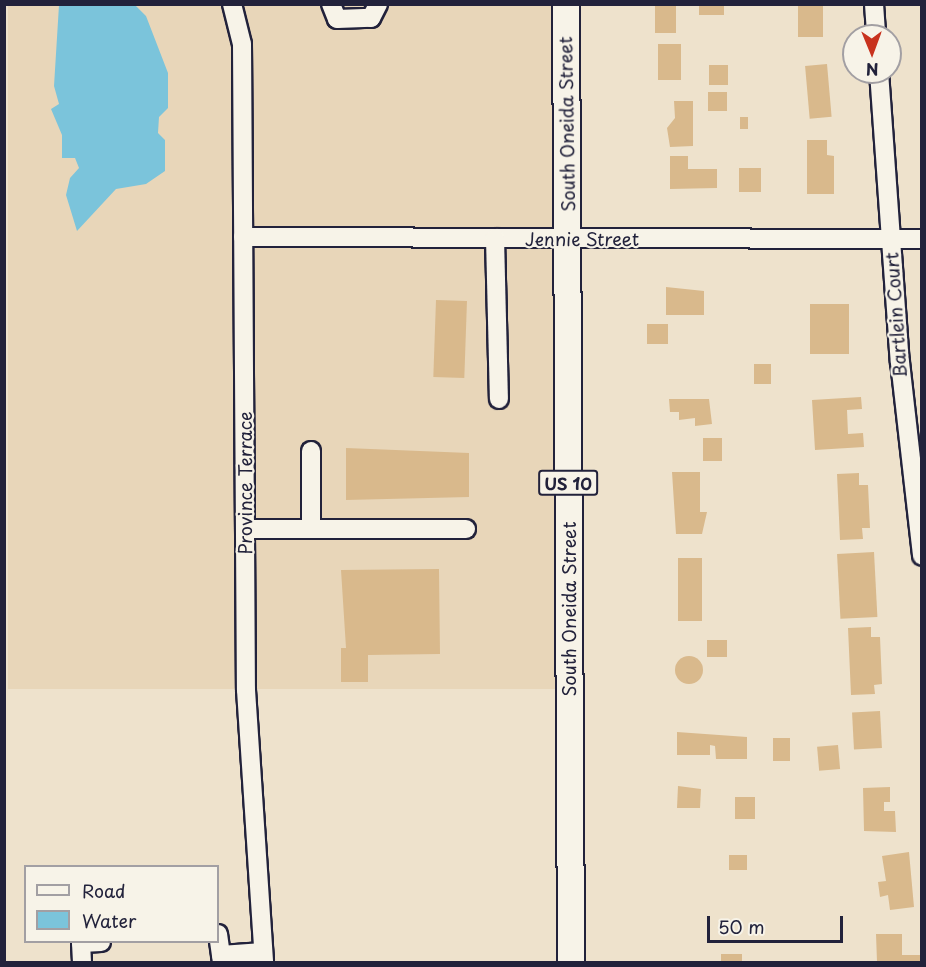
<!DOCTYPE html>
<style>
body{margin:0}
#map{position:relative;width:926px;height:967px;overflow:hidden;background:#eee2cc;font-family:"Playpen Sans",sans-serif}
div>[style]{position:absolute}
.built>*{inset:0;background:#e8d6b9;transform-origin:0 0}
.water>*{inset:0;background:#7bc4db}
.building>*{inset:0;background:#d9b98c;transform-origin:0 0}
.round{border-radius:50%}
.roads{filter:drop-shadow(2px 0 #22223b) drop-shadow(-2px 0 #22223b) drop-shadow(0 2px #22223b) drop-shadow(0 -2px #22223b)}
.minor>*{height:18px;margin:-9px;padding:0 9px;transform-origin:9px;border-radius:9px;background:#f7f3e8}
.highway>*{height:26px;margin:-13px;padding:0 13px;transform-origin:13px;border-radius:13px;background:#f7f3e8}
span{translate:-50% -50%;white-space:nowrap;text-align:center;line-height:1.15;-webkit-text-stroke:4.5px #f7f3e8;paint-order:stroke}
.shield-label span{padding:2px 4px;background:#f7f3e8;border:2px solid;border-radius:4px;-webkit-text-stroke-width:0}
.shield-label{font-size:16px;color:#22223b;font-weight:700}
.street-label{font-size:18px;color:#22223b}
.frame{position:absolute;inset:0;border:6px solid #22223b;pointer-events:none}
.legend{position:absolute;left:24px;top:865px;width:195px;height:78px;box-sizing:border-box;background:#f7f3e8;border:2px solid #a29fa3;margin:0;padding:8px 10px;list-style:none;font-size:18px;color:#22223b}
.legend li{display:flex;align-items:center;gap:12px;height:30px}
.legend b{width:30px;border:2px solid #a29fa3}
.north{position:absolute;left:842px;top:24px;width:60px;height:60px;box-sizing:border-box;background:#f7f3e8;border:2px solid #a29fa3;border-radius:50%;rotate:179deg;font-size:16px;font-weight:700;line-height:24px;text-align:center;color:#22223b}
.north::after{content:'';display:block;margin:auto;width:21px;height:27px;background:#c8321e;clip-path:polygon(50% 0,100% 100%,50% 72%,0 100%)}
.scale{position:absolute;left:707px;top:916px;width:136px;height:27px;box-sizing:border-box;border:3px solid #22223b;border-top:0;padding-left:8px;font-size:18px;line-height:21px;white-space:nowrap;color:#22223b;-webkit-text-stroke:4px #f7f3e8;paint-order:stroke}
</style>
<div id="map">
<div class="built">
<i style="left:8px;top:5px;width:558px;height:684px"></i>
</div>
<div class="water">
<i style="clip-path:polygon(59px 5px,135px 5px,146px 16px,168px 73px,168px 108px,159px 117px,158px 133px,165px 140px,165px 171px,146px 184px,116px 189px,77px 231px,66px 195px,70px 178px,79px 168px,75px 158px,62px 158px,62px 135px,51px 109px,59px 104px,54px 86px)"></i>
</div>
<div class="building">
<i style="left:655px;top:4px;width:21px;height:29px"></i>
<i style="left:699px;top:4px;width:25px;height:11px"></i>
<i style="left:798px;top:4px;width:25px;height:33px"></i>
<i style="left:658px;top:44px;width:23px;height:36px"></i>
<i style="left:827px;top:64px;width:53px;height:22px;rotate:85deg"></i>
<i style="left:728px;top:65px;width:20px;height:19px;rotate:90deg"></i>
<i style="left:727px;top:92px;width:19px;height:19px;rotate:90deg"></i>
<i style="clip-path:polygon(674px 101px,693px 101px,693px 146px,670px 147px,667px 128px,675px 118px)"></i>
<i style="left:740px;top:117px;width:8px;height:12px"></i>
<i style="clip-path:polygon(807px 140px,827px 140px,827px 155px,834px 156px,834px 194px,807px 194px)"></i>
<i style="clip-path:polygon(670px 156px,688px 156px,688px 169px,717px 169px,717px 188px,670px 189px)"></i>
<i style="left:739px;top:168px;width:22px;height:24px"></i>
<i style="clip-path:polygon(666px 287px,704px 291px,704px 315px,666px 315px)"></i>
<i style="left:436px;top:300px;width:31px;height:77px;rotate:2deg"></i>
<i style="left:810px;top:304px;width:39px;height:50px"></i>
<i style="left:647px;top:324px;width:21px;height:20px"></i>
<i style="left:754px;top:364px;width:17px;height:20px"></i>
<i style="clip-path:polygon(861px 397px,862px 409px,847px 410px,848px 434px,863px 433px,864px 447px,815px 450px,812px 400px)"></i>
<i style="clip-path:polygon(669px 399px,709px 399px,712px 424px,695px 426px,695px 418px,679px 420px,679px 412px,670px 412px)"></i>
<i style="left:722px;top:438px;width:23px;height:19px;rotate:90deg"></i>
<i style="clip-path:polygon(346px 448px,469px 453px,469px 497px,346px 500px)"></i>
<i style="clip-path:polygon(672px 472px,700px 472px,700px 512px,707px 512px,702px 534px,676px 534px)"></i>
<i style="clip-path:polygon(859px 473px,859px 485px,868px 485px,870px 528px,862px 528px,863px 539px,840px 540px,837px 474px)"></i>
<i style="left:874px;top:552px;width:65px;height:37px;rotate:87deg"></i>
<i style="left:678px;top:558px;width:24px;height:63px"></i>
<i style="clip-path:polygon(439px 569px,440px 654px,368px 655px,368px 682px,341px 682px,341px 648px,346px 648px,341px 570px)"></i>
<i style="clip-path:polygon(871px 627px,871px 637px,880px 637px,882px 684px,874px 685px,875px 694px,851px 695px,848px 628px)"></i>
<i style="left:707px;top:640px;width:20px;height:17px"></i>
<i class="round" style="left:675px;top:656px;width:28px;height:28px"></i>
<i style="left:880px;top:711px;width:37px;height:28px;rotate:87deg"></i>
<i style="clip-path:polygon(677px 732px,747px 737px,747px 759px,716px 759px,715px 746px,710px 745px,710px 755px,677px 755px)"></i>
<i style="left:773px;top:738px;width:17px;height:23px"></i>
<i style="left:838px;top:745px;width:24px;height:21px;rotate:85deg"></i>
<i style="clip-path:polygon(678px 786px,701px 789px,700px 808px,677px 808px)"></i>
<i style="clip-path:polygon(890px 787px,890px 802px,884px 802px,884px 811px,895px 811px,896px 832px,864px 831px,863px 788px)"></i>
<i style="left:735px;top:797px;width:20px;height:22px"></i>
<i style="clip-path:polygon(909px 852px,914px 907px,890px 910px,888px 895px,880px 897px,878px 882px,886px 881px,882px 856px)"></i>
<i style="left:729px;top:855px;width:18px;height:15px"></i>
<i style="clip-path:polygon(876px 934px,902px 934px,902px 955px,921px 955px,921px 962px,877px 962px)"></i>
<i style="left:721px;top:954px;width:21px;height:8px"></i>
</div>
<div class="roads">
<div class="minor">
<i style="left:232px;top:4px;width:41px;rotate:76deg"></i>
<i style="left:242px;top:44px;width:646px;rotate:89.65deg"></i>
<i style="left:246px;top:690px;width:273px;rotate:86.2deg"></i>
<i style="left:331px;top:4px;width:16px;rotate:68deg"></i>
<i style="left:337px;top:19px;width:34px;rotate:-2deg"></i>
<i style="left:371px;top:18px;width:16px;rotate:-63deg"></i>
<i style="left:874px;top:4px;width:32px;rotate:86deg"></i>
<i style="left:879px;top:72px;width:291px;rotate:85.9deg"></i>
<i style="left:900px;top:362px;width:195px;rotate:83.5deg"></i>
<i style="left:243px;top:237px;width:679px;rotate:0.17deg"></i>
<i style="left:495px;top:238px;width:161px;rotate:88.6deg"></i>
<i style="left:311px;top:451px;width:78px;rotate:90deg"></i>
<i style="left:245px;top:529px;width:221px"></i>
<i style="left:218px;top:934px;width:28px;rotate:82deg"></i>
<i style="left:221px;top:955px;width:42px;rotate:-4.1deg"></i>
<i style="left:82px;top:962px;width:19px;rotate:-93deg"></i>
<i style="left:81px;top:943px;width:20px;rotate:-3deg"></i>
</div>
<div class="highway">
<i style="left:566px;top:4px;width:958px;rotate:89.7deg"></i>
</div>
</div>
<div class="shield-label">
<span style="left:568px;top:483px">US 10</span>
</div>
<div class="street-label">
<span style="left:567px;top:124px;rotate:-91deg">South Oneida Street</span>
<span style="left:582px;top:239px">Jennie Street</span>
<span style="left:896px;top:315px;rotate:-94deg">Bartlein Court</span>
<span style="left:245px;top:483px;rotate:-90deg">Province Terrace</span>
<span style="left:569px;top:609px;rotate:-90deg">South Oneida Street</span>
</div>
<div class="frame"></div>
<ul class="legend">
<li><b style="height:8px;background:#f7f3e8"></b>Road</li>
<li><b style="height:16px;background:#7bc4db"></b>Water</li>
</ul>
<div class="north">N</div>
<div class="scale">50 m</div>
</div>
